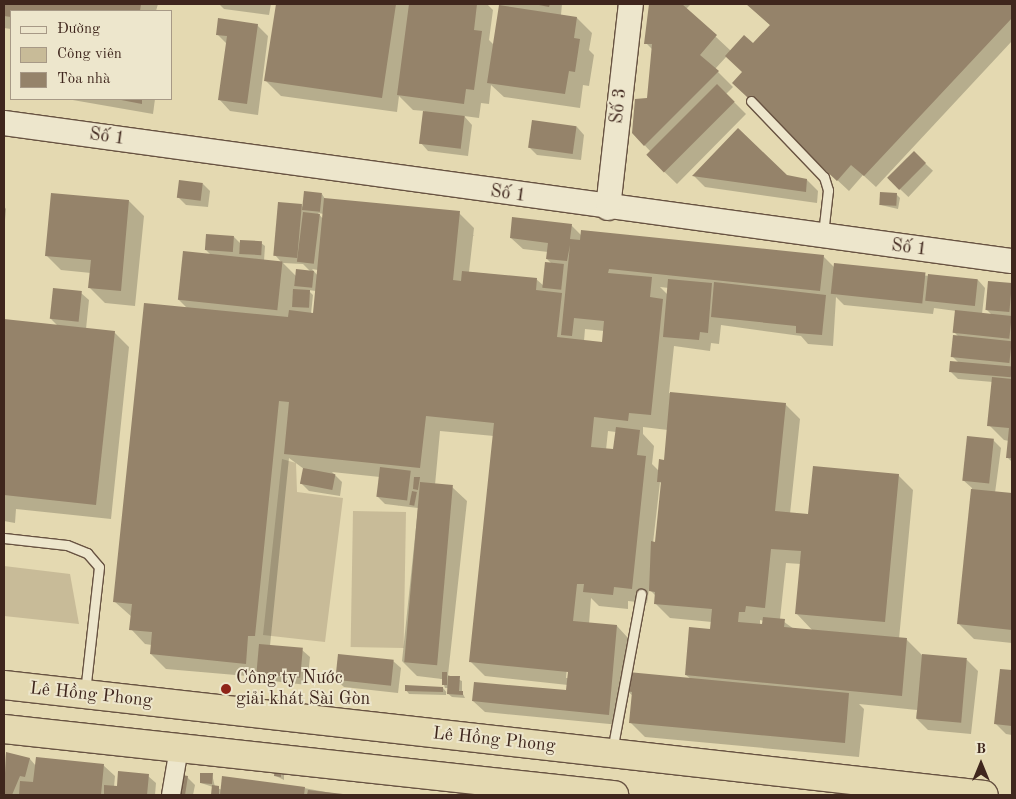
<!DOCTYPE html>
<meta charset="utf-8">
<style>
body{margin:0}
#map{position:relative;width:1016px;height:799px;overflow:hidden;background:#e4d9b1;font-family:"Old Standard TT",serif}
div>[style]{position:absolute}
.green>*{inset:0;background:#c8bb98;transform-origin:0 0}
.shadow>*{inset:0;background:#0003;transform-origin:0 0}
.building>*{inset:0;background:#95836a;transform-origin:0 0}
.roads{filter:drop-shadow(1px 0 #685342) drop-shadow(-1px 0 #685342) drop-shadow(0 1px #685342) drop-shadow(0 -1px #685342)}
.lane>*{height:9px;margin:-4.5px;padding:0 4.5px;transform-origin:4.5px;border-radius:4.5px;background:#ede6cc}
.street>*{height:18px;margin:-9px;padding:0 9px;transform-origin:9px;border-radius:9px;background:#ede6cc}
.secondary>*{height:24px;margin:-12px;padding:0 12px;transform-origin:12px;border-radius:12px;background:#ede6cc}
.highway>*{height:28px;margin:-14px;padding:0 14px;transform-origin:14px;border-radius:14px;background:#e4d9b1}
.dots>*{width:14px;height:14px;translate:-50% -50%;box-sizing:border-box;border:2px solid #ede6cc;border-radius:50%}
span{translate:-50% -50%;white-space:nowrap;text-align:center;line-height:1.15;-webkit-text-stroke:4px #ede6cc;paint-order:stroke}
.street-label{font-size:18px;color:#3f261d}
.poi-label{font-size:18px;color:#3f261d}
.left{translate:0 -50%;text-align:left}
.frame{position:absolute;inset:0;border:5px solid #3f261d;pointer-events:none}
.legend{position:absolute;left:10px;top:10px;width:162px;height:90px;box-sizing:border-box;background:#ede6cc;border:1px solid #a79986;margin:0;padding:6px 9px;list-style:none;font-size:15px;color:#3f261d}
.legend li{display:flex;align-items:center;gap:10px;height:25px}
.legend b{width:25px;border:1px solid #a79986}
.north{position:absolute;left:956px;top:739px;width:50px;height:50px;-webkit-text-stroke:4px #ede6cc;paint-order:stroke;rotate:0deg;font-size:14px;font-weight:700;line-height:20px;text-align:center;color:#3f261d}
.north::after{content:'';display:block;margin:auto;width:18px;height:22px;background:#3f261d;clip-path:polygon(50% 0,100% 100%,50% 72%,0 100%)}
</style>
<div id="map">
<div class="green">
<i style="clip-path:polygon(282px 459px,296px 463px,297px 492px,343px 498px,325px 642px,263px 635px)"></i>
<i style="left:353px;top:511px;width:53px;height:136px;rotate:1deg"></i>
<i style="clip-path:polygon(4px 566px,70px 574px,79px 624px,4px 616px)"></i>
</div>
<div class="shadow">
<i style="clip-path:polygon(4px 4px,158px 4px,156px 11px,11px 11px,11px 29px,4px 28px)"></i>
<i style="clip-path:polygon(219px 4px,271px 4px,269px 15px,224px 9px)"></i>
<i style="clip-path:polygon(277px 4px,487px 4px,493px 10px,489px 40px,494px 45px,500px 6px,498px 4px,562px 4px,561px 15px,577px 18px,592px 33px,589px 50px,594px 55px,589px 86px,583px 85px,580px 108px,504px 97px,491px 85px,489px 104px,481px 103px,479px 118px,464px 116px,472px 125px,468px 156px,428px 151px,421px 143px,425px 111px,413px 110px,399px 96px,397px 112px,281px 96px,266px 81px)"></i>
<i style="clip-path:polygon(650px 4px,691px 4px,686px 9px,731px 51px,753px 45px,771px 26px,747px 4px,1012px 4px,1012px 41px,876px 187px,863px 175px,849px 191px,745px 94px,744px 73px,727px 56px,715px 69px,733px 87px,726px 94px,746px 114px,677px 184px,647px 155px,651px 152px,633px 133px,648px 99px,653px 50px,646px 43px)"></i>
<i style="clip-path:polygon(257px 25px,268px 36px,258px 115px,230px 111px,219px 99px,227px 44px,217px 34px)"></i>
<i style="clip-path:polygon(67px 99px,155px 99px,153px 114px)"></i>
<i style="clip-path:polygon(577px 127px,584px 135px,581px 160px,537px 155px,529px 147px)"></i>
<i style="left:914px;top:153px;width:26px;height:36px;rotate:43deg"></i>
<i style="clip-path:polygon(694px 176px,786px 176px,807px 180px,818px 191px,817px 203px,705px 187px)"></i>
<i style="clip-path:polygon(203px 184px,210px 191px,208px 207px,186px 205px,179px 198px)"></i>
<i style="clip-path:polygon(evenodd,322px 194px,325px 199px,459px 213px,474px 228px,469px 272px,536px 279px,544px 286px,552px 264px,547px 259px,548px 252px,523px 249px,511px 238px,571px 225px,582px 236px,823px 256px,835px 268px,978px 280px,985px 288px,982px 314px,992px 315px,986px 309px,989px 282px,1012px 285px,1012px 462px,1007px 457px,1009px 441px,1004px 440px,989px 425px,993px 382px,958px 379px,951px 372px,959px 363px,952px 356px,959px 337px,954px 332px,956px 311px,934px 308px,933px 314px,844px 305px,836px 297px,833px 346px,808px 344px,801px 336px,721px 325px,719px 344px,711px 343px,710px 351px,674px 346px,669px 393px,785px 404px,800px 419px,790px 514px,809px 516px,898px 475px,913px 490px,899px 639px,907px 640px,922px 655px,967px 660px,978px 671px,971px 734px,928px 730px,916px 718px,917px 710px,859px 704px,864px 709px,859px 757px,645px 737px,630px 722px,633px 696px,627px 691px,691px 679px,686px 675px,711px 630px,712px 622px,670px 618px,655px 603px,656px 596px,649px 589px,647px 603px,628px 601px,628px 609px,599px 606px,591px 598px,589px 624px,617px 626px,628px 638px,620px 725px,485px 712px,473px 701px,568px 692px,568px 685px,485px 676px,470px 661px,494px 436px,440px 431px,435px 485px,452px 487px,467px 501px,448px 675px,462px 681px,462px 692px,465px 698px,452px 697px,446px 692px,446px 695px,409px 694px,406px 690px,406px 686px,445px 688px,442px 679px,417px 676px,402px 661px,418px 508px,385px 504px,377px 496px,380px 477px,332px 472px,342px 482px,340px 496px,309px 491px,302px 484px,304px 469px,289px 458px,270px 646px,302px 650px,310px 657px,307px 685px,264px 680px,260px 677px,166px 669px,151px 654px,152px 645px,145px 644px,131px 629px,132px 617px,115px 602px,187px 308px,179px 300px,211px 255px,206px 250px,234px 237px,241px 244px,261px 243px,265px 246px,264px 261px,282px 263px,275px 255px,301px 205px,304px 208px,322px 194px,318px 213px,324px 214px,323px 219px,318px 213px,322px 194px,283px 263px,303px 264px,310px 271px,296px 276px,283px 263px,322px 194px,312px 269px,318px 270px,318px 276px,312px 269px,322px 194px,660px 287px,669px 288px,668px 295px,660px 287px,322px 194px,308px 290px,316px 291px,314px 314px,311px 314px,313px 295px,308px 290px,322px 194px,585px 329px,604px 331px,603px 343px,584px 341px,585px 329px,322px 194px,643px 427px,668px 430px,665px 461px,659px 471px,652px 464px,654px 446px,643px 434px,643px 427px,322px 194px,608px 431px,616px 432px,614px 451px,606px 450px,608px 431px,322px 194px,660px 482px,662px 485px,656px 543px,653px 543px,660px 482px,322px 194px,786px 563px,801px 564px,796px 613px,813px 631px,794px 629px,780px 619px,786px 563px,322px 194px,760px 620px,764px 621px,763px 626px,760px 625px,760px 620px,322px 194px,571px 622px,568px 678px,566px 678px,571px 622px,322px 194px,443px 688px,449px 688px,448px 694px,443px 688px)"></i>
<i style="clip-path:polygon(896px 194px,900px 198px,898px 209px,881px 205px)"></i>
<i style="clip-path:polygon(129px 201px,144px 216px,135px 306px,105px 303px,90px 288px,91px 273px,61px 270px,46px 255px)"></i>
<i style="clip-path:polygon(4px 206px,6px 209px,4px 232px)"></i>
<i style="clip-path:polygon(81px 293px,89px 300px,86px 329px,114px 332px,129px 347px,111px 519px,16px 509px,15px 523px,4px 521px,4px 320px,58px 326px,51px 319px)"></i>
<i style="clip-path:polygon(993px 440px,1001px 448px,995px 493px,1012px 494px,1012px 643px,974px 639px,959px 624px,972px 488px,963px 480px)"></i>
<i style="clip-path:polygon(393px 661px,401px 668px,398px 693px,344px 687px,336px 680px)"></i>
<i style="clip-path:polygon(1001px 670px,1012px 671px,1012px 735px,1006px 734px,995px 723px)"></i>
<i style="clip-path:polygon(6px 753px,30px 759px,36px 766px,103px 765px,115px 776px,114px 787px,148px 776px,156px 783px,155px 795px,117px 795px,115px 788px,114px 795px,4px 795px)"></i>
<i style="clip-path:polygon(276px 768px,284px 771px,284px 780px,276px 776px)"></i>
<i style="clip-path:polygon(212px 774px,215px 787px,222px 790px,304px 788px,342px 795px,212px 795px,213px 787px,201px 783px)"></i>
<i style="clip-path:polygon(187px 777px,195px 785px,193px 795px,174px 795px)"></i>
</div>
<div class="building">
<i style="clip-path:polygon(4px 4px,141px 4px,140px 11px,11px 11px,11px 17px,4px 16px)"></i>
<i style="clip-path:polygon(276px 4px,396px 4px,382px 98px,264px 81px)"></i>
<i style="clip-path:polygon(409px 4px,477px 4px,474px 30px,482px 31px,474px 90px,466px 89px,464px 104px,397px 95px)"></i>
<i style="clip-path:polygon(534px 4px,550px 4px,549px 7px)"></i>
<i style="clip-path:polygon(649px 4px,682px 4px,717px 35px,700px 55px,719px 71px,644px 146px,632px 133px,635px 99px,647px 98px,652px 44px,644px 44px)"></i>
<i style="clip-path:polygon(746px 4px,1012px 4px,1012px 18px,864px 176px,851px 165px,837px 181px,732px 83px,742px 72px,725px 56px,744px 35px,753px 43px,770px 25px)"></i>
<i style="clip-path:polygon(499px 5px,577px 17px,574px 38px,580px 39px,575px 72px,569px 71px,565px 94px,487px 83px)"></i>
<i style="clip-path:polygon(218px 18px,258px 24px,247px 104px,218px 100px,227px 36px,216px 35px)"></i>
<i style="left:717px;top:84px;width:25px;height:100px;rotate:45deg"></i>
<i style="clip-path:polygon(116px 99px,142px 99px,142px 104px)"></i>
<i style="left:423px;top:111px;width:42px;height:33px;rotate:7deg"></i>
<i style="left:532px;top:120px;width:45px;height:28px;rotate:8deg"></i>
<i style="clip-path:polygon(738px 128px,787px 175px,807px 179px,806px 192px,692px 176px)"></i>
<i style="left:914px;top:151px;width:17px;height:38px;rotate:45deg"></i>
<i style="left:179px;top:180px;width:24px;height:18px;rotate:7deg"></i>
<i style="left:304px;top:191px;width:18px;height:19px;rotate:6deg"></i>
<i style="left:880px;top:192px;width:17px;height:13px;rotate:3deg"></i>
<i style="clip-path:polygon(51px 193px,129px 200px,121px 291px,88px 288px,91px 260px,45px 256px)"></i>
<i style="clip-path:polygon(324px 198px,460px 211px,453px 280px,461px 281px,462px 271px,537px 278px,536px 290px,562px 293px,557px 337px,602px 342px,604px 321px,574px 318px,572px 336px,561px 335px,570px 245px,567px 261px,546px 259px,548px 243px,510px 238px,512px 217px,572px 224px,570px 239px,580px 240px,581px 230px,824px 255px,820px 291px,609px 269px,608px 273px,652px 277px,650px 297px,663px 299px,651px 415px,629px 413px,628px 421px,594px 417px,591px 447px,613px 449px,616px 427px,640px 430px,637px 455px,646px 456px,632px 589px,614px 587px,613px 595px,583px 592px,584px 584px,577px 584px,573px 621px,617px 625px,609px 715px,472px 701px,474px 682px,566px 690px,568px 672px,469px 662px,494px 423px,426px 416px,420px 468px,284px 454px,289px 402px,279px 401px,255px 636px,248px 636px,246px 664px,150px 654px,152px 632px,129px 630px,132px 604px,113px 602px,144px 303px,288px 317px,289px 310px,313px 313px)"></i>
<i style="left:278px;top:202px;width:24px;height:54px;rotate:5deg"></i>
<i style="left:303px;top:212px;width:17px;height:50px;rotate:7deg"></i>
<i style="left:206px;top:234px;width:28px;height:16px;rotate:4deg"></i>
<i style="left:240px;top:240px;width:22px;height:14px;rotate:3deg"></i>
<i style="left:183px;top:251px;width:100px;height:49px;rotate:6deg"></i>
<i style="left:545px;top:262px;width:19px;height:26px;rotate:6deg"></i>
<i style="left:834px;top:263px;width:92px;height:31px;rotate:6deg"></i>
<i style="left:296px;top:269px;width:18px;height:17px;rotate:6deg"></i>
<i style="left:928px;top:274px;width:50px;height:27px;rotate:6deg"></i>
<i style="clip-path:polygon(668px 279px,712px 283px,708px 333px,700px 332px,699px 340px,663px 337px)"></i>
<i style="left:988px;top:281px;width:24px;height:29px;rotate:5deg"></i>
<i style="clip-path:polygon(714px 282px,826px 295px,822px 335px,796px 333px,796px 326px,711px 317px)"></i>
<i style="left:53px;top:288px;width:29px;height:31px;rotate:6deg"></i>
<i style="left:293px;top:289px;width:17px;height:18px;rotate:3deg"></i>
<i style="left:955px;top:310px;width:57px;height:23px;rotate:6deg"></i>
<i style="clip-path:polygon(4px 319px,115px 331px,96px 505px,4px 495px)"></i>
<i style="left:953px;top:335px;width:59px;height:22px;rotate:6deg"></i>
<i style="left:950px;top:361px;width:62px;height:11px;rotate:5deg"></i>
<i style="clip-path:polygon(992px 377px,1012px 379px,1012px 458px,1006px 458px,1009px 428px,987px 426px)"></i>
<i style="clip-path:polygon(670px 392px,786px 403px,775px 511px,808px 514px,813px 466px,899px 474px,885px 622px,795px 614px,801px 551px,771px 549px,765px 608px,746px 606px,745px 612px,739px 612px,738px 622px,762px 624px,763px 617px,785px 619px,784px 627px,907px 638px,902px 696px,685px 675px,689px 627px,710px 629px,712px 609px,654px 604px,655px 592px,649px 591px,651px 541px,655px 542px,661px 482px,657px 482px,659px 459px,664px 460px)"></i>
<i style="left:967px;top:436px;width:27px;height:45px;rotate:6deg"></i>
<i style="left:380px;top:467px;width:31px;height:30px;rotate:7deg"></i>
<i style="left:303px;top:468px;width:33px;height:16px;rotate:11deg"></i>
<i style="clip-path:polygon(414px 477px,420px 477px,418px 490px,413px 489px)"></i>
<i style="left:420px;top:482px;width:33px;height:181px;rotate:5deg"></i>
<i style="clip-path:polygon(971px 489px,1012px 493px,1012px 630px,957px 624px)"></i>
<i style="left:412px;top:491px;width:5px;height:14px;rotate:11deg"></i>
<i style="left:259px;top:644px;width:44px;height:30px;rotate:5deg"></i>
<i style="left:338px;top:654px;width:56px;height:26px;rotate:6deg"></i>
<i style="left:922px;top:654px;width:45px;height:65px;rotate:5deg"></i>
<i style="clip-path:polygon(1000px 669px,1012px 670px,1012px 726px,994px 724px)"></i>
<i style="left:442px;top:672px;width:5px;height:13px"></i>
<i style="clip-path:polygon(628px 672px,849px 693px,845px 743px,629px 723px,632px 692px,626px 691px)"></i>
<i style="clip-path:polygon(448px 676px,460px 676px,459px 691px,463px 691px,463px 695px,447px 694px)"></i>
<i style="clip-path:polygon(405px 685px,443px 687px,443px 692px,405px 691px)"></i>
<i style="clip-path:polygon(6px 752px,30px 758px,25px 777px,20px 776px,12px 795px,4px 795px)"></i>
<i style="clip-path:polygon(36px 757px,104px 764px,101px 795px,19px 795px,20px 781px,33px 782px)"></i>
<i style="clip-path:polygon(275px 767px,281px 767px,281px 777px,274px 776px)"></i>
<i style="clip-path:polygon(118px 771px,149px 774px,147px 795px,104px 795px,104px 785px,117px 786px)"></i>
<i style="clip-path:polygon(200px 773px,213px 773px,212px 784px,200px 783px)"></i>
<i style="clip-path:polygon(175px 774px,188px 776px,185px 795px,173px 795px)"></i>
<i style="clip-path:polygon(222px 776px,305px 787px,304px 795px,220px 795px)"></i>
<i style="clip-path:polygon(212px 785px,219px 786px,219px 795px,211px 795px)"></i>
<i style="clip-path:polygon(308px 790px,343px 794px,343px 795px,307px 795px)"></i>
</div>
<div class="roads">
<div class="lane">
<i style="left:751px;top:101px;width:105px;rotate:46.2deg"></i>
<i style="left:824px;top:177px;width:14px;rotate:73deg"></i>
<i style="left:828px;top:190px;width:44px;rotate:96.5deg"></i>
<i style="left:4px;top:538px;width:63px;rotate:6.3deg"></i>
<i style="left:67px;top:545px;width:22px;rotate:22deg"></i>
<i style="left:87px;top:553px;width:18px;rotate:49deg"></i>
<i style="left:99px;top:567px;width:126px;rotate:96.4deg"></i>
<i style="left:612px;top:751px;width:160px;rotate:-79.5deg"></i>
</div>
<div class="street">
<i style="left:171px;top:795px;width:48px;rotate:-80.3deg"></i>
</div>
<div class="secondary">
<i style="left:4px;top:123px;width:1017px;rotate:7.8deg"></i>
<i style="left:608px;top:208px;width:205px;rotate:-83.6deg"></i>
</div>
<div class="highway">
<i style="left:4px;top:685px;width:986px;rotate:6.4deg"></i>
<i style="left:4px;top:729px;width:614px;rotate:6.18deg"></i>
</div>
</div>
<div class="dots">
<i style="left:226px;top:689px;background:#8f2418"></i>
</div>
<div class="street-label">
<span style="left:619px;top:106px;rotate:-84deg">Số 3</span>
<span style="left:107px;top:137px;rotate:8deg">Số 1</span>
<span style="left:508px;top:194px;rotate:8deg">Số 1</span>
<span style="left:909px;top:248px;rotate:7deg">Số 1</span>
<span style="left:91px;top:695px;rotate:6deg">Lê Hồng Phong</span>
<span style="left:494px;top:740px;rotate:6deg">Lê Hồng Phong</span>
</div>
<div class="poi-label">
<span class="left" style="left:236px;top:689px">Công ty Nước<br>giải khát Sài Gòn</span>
</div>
<div class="frame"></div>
<ul class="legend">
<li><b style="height:6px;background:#ede6cc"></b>Đường</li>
<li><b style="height:14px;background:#c8bb98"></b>Công viên</li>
<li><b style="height:14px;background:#95836a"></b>Tòa nhà</li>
</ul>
<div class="north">B</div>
</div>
